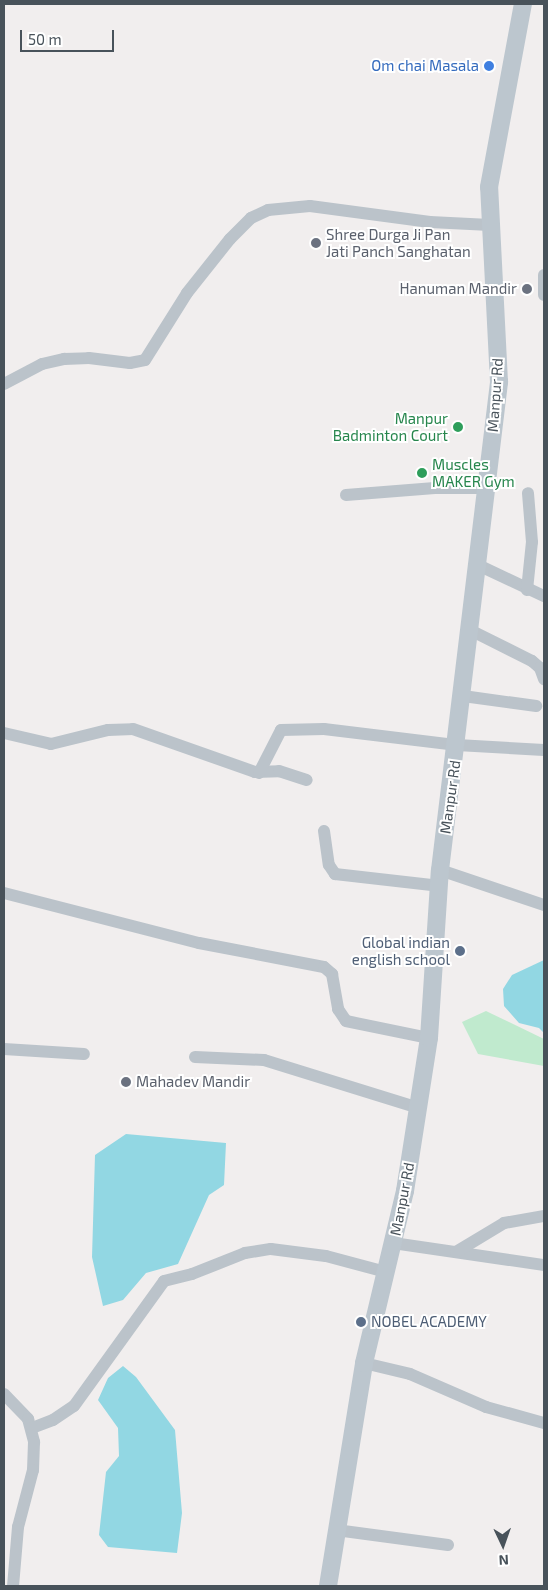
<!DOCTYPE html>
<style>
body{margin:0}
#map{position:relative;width:548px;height:1590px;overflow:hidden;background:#f1eeee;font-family:"Exo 2",sans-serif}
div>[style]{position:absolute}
.green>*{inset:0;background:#c0eace}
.water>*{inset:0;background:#92d7e3}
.minor>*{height:12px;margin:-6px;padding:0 6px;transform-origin:6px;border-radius:6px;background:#bbc3ca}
.secondary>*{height:18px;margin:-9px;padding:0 9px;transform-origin:9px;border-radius:9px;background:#bcc6ce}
.dots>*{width:14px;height:14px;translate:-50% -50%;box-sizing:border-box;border:2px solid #fff;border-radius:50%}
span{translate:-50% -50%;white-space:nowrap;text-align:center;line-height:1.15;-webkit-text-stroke:4px #fff;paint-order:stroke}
.shop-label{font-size:15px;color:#366cbe}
.right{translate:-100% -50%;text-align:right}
.worship-label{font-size:15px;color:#5b616d}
.left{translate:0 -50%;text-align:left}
.street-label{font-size:15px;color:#48525a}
.leisure-label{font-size:15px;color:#27864d}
.service-label{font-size:15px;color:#4e5e75}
.frame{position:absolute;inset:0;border:5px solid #48525a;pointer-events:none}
.north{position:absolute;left:478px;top:1520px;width:50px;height:50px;-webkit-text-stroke:4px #fff;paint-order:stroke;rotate:177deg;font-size:14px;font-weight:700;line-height:20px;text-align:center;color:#48525a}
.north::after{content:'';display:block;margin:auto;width:18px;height:22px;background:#48525a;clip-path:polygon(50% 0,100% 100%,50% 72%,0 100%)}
.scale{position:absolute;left:20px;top:30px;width:94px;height:22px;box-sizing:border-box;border:2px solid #48525a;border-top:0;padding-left:6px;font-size:15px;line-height:18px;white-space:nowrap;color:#48525a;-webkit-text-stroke:4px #fff;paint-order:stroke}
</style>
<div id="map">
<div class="green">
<i style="clip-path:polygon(486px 1011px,544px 1039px,544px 1066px,478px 1054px,462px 1022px)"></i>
</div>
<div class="water">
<i style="clip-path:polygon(544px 960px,544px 1033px,539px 1028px,519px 1023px,504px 1006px,503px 989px,512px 975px)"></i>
<i style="clip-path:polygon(126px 1134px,226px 1143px,224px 1185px,209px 1195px,178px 1264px,146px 1273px,123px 1300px,103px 1306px,92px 1257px,95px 1155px)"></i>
<i style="clip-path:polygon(123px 1366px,136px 1377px,175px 1430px,182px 1513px,177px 1553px,108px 1547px,99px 1535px,106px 1472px,119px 1456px,118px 1428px,98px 1400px,108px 1378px)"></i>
</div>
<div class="minor">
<i style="left:544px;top:275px;width:20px;rotate:90deg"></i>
<i style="left:4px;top:384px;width:43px;rotate:-27.8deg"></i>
<i style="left:42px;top:364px;width:23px;rotate:-13deg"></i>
<i style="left:64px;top:359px;width:25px;rotate:-2deg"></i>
<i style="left:89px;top:358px;width:41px;rotate:7deg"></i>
<i style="left:130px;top:363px;width:15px;rotate:-11deg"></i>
<i style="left:145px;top:360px;width:79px;rotate:-57.9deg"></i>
<i style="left:187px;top:293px;width:69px;rotate:-51.5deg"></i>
<i style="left:230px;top:239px;width:30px;rotate:-45deg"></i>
<i style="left:251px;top:218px;width:19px;rotate:-25deg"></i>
<i style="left:268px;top:210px;width:42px;rotate:-5.4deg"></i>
<i style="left:310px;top:206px;width:121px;rotate:7.6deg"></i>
<i style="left:430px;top:222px;width:60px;rotate:2.9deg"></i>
<i style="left:346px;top:495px;width:89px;rotate:-4.5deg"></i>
<i style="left:435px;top:488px;width:51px"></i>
<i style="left:478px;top:565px;width:73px;rotate:25.2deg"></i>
<i style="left:527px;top:590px;width:48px;rotate:-84.1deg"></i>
<i style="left:532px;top:542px;width:49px;rotate:-94.7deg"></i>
<i style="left:470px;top:630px;width:69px;rotate:26.6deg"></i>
<i style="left:532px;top:661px;width:11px;rotate:41deg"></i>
<i style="left:540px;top:668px;width:12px;rotate:70deg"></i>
<i style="left:463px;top:696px;width:74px;rotate:7.8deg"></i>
<i style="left:4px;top:733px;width:48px;rotate:13.2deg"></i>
<i style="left:51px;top:744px;width:59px;rotate:-13.8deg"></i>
<i style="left:108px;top:730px;width:25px;rotate:-2deg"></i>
<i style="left:133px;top:729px;width:129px;rotate:19.4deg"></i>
<i style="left:255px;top:772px;width:24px;rotate:-2deg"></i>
<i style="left:279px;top:771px;width:29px;rotate:18deg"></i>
<i style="left:259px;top:773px;width:48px;rotate:-62.9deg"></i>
<i style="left:281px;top:730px;width:43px;rotate:-1.3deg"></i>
<i style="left:324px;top:729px;width:134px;rotate:6.9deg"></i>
<i style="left:457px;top:745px;width:87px;rotate:3.3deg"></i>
<i style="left:324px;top:831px;width:34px;rotate:82deg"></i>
<i style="left:329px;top:865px;width:11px;rotate:56deg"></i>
<i style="left:335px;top:874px;width:106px;rotate:6.5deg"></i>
<i style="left:440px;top:870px;width:110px;rotate:18.6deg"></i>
<i style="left:4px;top:893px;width:201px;rotate:14.4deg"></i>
<i style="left:199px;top:943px;width:127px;rotate:10.9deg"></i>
<i style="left:324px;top:967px;width:11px;rotate:41deg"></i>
<i style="left:332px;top:974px;width:36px;rotate:80deg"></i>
<i style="left:338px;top:1009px;width:14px;rotate:56deg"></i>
<i style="left:346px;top:1021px;width:85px;rotate:11.6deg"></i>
<i style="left:4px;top:1049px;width:80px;rotate:3.6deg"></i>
<i style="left:195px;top:1057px;width:69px;rotate:2.5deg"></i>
<i style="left:264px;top:1060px;width:162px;rotate:17.2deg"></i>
<i style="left:393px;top:1243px;width:153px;rotate:8.3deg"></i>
<i style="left:456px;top:1252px;width:56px;rotate:-31.1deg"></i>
<i style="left:504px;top:1223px;width:41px;rotate:-9.9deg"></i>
<i style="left:364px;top:1363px;width:47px;rotate:13.4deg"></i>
<i style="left:410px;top:1374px;width:83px;rotate:23.5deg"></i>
<i style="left:486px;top:1407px;width:60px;rotate:15.4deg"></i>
<i style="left:4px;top:1394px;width:35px;rotate:46deg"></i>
<i style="left:28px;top:1419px;width:24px;rotate:75deg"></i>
<i style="left:34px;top:1442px;width:28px;rotate:92deg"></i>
<i style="left:33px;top:1470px;width:59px;rotate:104.7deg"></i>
<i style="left:18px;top:1527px;width:59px;rotate:94.8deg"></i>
<i style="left:32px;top:1428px;width:22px;rotate:-21deg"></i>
<i style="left:53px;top:1420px;width:25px;rotate:-34deg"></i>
<i style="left:74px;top:1406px;width:154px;rotate:-54.2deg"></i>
<i style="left:164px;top:1281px;width:29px;rotate:-14deg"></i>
<i style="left:192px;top:1274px;width:57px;rotate:-21.6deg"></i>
<i style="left:245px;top:1253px;width:26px;rotate:-9deg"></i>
<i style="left:271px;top:1249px;width:55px;rotate:7.3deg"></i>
<i style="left:326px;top:1256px;width:62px;rotate:14.9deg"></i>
<i style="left:336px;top:1530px;width:113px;rotate:7.6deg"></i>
</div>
<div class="secondary">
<i style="left:328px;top:1586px;width:226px;rotate:-80.8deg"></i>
<i style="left:364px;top:1363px;width:177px;rotate:-76.6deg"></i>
<i style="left:405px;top:1191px;width:155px;rotate:-81.1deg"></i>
<i style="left:429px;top:1038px;width:168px;rotate:-86.3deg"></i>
<i style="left:440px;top:870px;width:492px;rotate:-83.1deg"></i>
<i style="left:499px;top:382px;width:195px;rotate:-92.9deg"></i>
<i style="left:489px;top:187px;width:186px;rotate:-79.5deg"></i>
</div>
<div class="dots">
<i style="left:489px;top:66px;background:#3f7fe0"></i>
<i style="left:316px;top:243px;background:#6b7280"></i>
<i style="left:527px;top:289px;background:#6b7280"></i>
<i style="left:458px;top:427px;background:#2e9e5b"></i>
<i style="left:422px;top:473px;background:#2e9e5b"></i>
<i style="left:460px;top:951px;background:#5c6f8a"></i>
<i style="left:126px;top:1082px;background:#6b7280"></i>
<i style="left:361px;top:1322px;background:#5c6f8a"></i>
</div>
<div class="shop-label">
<span class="right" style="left:479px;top:66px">Om chai Masala</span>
</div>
<div class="worship-label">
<span class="left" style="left:326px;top:243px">Shree Durga Ji Pan<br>Jati Panch Sanghatan</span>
<span class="right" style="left:517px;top:289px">Hanuman Mandir</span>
<span class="left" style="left:136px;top:1082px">Mahadev Mandir</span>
</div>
<div class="street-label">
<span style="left:495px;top:395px;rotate:-86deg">Manpur Rd</span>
<span style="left:450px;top:797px;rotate:-82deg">Manpur Rd</span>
<span style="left:402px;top:1199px;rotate:-79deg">Manpur Rd</span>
</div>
<div class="leisure-label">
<span class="right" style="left:448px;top:427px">Manpur<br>Badminton Court</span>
<span class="left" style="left:432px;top:473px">Muscles<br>MAKER Gym</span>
</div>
<div class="service-label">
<span class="right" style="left:450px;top:951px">Global indian<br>english school</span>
<span class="left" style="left:371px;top:1322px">NOBEL ACADEMY</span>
</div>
<div class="frame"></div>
<div class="north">N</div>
<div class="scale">50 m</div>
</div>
